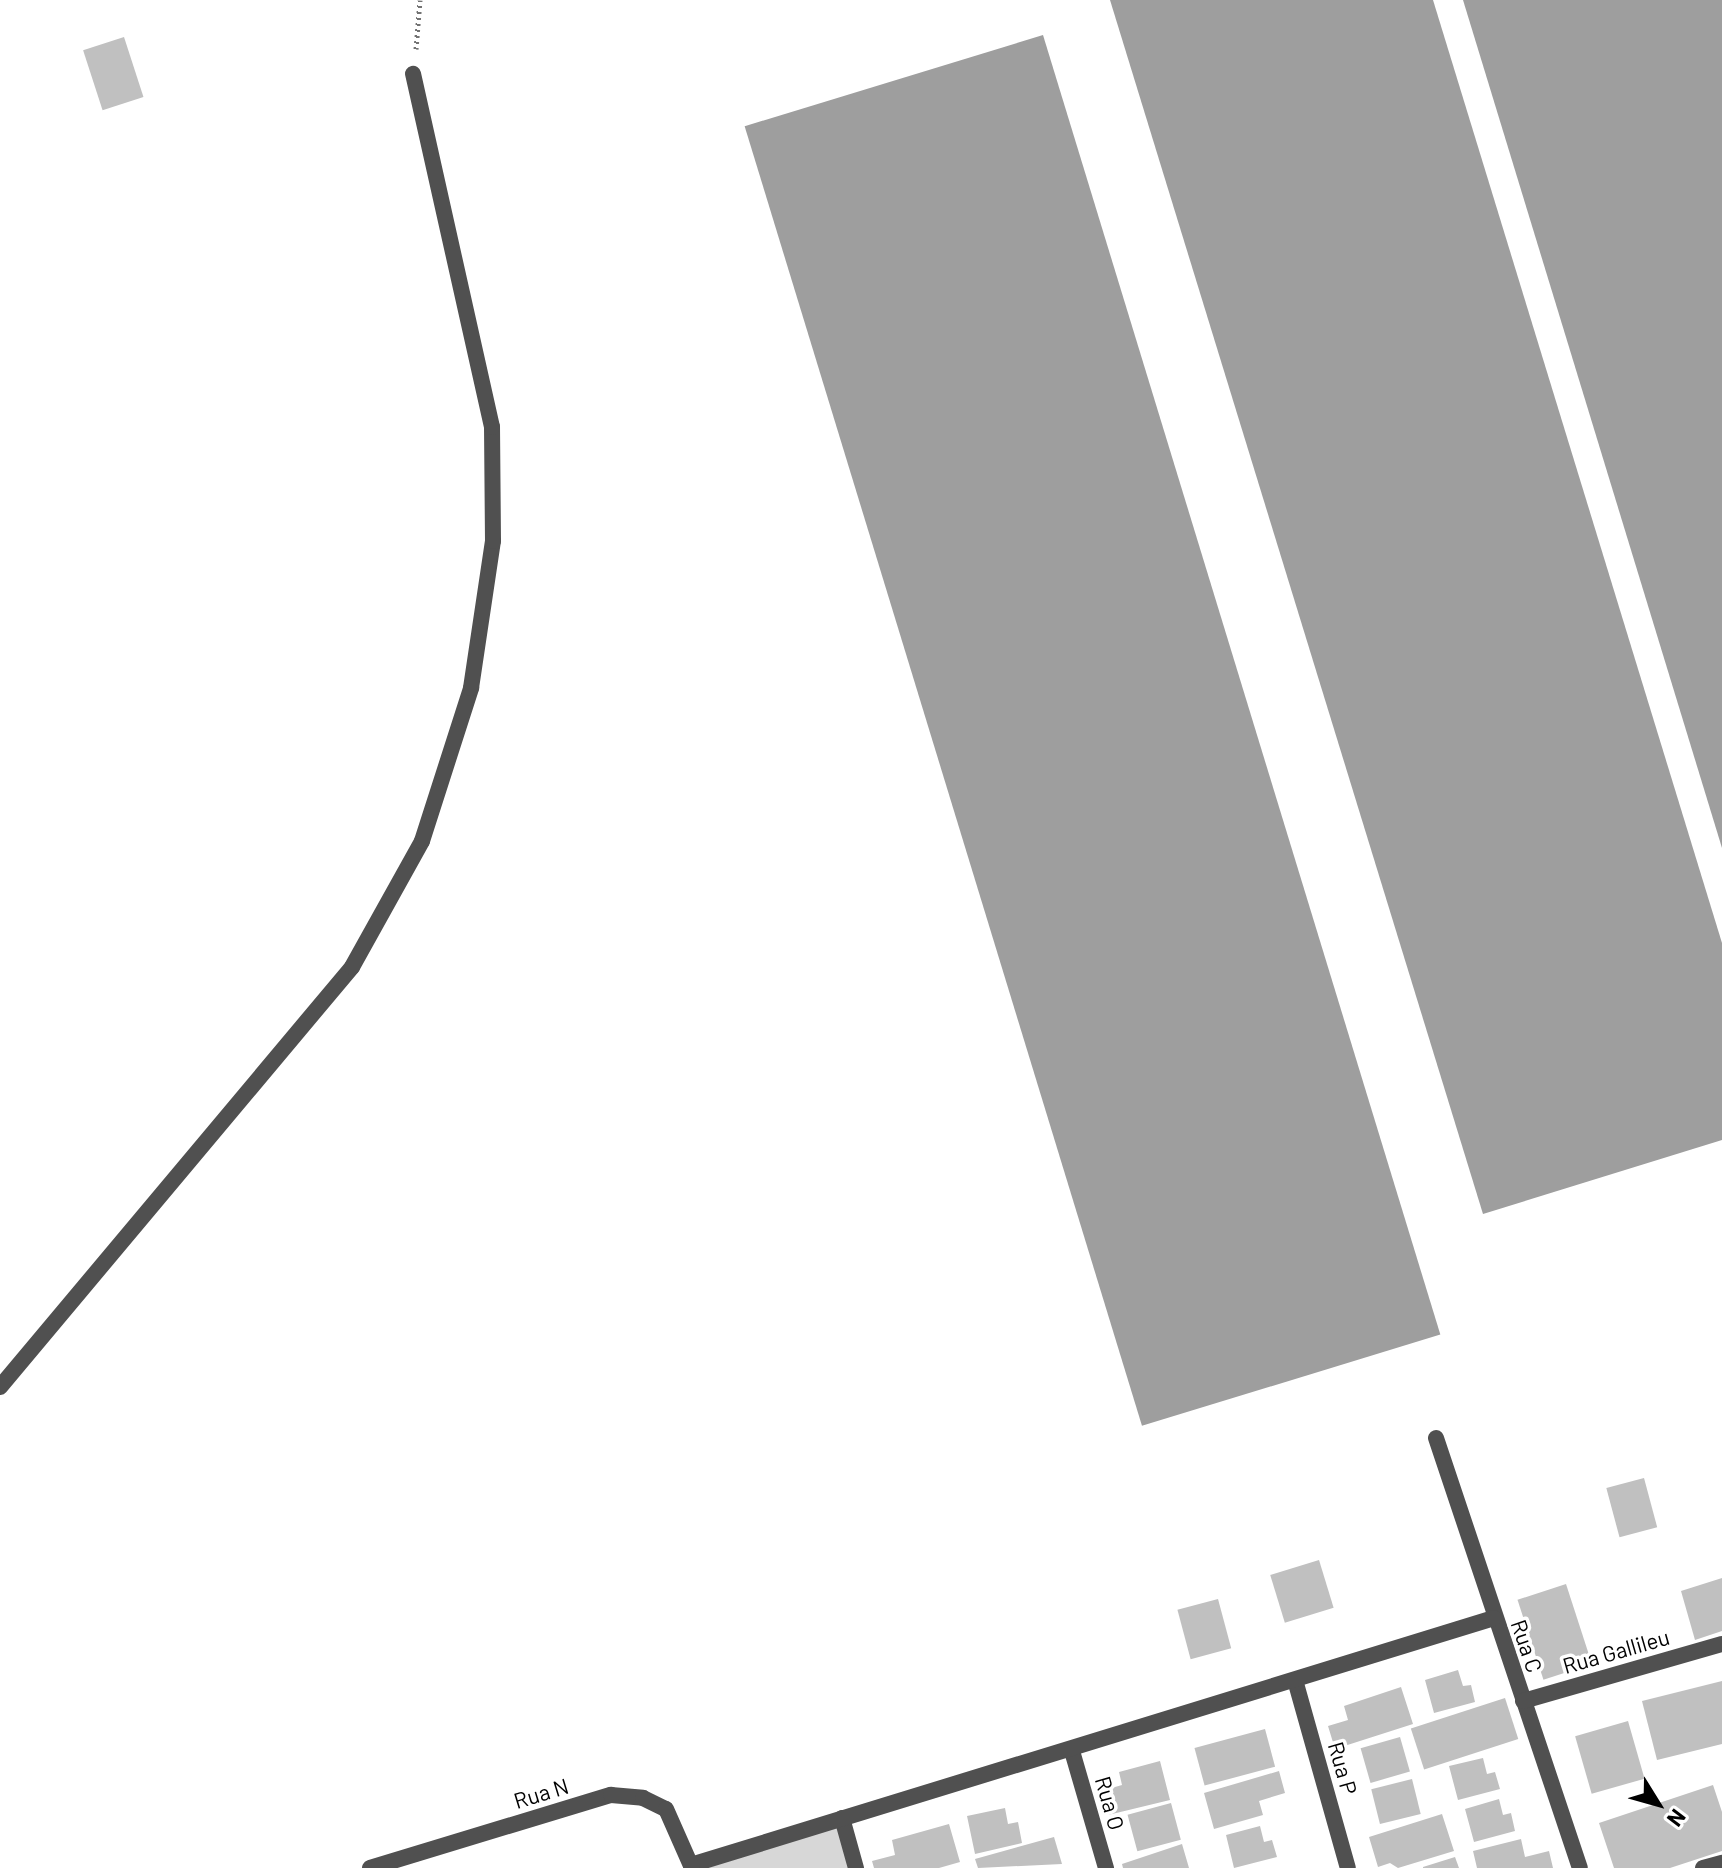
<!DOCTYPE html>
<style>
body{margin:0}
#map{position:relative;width:1722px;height:1868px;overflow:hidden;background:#fff;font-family:Barlow,sans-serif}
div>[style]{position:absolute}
.green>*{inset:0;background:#d7d7d7}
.water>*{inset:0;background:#9e9e9e;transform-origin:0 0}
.building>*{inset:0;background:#c0c0c0;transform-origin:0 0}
.path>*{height:5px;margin-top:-2.5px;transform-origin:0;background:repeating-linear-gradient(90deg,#727272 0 2px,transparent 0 6px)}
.lane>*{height:16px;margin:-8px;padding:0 8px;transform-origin:8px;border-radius:8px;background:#505050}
.street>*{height:16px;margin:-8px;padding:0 8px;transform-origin:8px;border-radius:8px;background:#505050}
span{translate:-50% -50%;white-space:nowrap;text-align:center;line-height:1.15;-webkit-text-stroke:7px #fff;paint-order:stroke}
.street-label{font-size:22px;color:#000}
.north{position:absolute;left:1618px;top:1764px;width:80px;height:80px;-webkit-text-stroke:6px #fff;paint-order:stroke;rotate:127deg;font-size:22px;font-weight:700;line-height:32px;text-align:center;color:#000}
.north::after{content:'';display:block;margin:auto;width:28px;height:36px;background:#000;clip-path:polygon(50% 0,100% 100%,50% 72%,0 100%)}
</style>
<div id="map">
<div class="green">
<i style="clip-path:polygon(842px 1818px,856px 1868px,692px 1868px)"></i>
</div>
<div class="water">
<i style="clip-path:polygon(1110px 0,1433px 0,1722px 943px,1722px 1140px,1483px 1214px)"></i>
<i style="clip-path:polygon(1463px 0,1722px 0,1722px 848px)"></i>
<i style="left:1043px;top:35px;width:1359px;height:312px;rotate:73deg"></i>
</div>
<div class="building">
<i style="left:124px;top:37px;width:63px;height:43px;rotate:72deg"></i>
<i style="left:1644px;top:1478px;width:51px;height:39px;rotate:75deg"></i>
<i style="left:1319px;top:1560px;width:50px;height:51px;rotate:73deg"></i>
<i style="clip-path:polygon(1722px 1578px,1722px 1631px,1695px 1640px,1681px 1591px)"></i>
<i style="left:1566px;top:1584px;width:84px;height:51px;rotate:72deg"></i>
<i style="left:1218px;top:1599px;width:51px;height:42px;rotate:75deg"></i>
<i style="clip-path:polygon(1458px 1670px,1463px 1686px,1471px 1685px,1475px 1702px,1434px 1713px,1425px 1680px)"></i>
<i style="clip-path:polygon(1722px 1681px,1722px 1744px,1657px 1760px,1642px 1701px)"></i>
<i style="clip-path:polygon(1401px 1687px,1413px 1724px,1335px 1749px,1328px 1726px,1348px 1720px,1344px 1706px)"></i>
<i style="left:1505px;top:1698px;width:43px;height:99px;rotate:72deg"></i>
<i style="left:1628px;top:1721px;width:60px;height:55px;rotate:74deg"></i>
<i style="left:1265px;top:1729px;width:39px;height:73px;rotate:75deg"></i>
<i style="left:1400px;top:1737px;width:36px;height:41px;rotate:74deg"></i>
<i style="clip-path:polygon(1483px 1758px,1487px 1774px,1495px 1772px,1500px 1789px,1458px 1800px,1449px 1766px)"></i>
<i style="clip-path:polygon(1160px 1761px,1170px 1800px,1108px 1815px,1101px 1791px,1122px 1785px,1119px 1772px)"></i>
<i style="clip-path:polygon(1279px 1771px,1285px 1793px,1259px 1801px,1263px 1815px,1214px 1829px,1204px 1793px)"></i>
<i style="left:1412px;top:1779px;width:36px;height:42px;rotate:76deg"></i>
<i style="clip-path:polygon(1713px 1785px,1722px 1812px,1722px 1851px,1670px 1868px,1614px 1868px,1599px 1823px)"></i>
<i style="clip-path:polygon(1499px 1799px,1503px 1815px,1511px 1813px,1515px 1831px,1474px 1842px,1465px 1809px)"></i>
<i style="left:1171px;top:1803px;width:38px;height:45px;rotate:75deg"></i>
<i style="clip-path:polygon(1005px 1808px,1008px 1824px,1018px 1822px,1022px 1843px,975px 1854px,967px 1816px)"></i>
<i style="clip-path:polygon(1442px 1814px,1454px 1851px,1398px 1868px,1390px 1863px,1378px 1867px,1369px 1837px)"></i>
<i style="clip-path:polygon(949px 1824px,960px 1862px,939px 1868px,874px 1868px,872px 1861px,895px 1855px,892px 1840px)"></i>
<i style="clip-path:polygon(1260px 1826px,1264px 1842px,1272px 1840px,1277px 1857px,1234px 1868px,1226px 1835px)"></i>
<i style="clip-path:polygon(1054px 1837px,1062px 1864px,978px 1868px,975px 1859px)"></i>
<i style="clip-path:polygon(1521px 1839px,1525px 1857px,1549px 1851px,1553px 1868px,1477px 1868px,1473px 1851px)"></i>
<i style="clip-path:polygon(1182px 1844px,1189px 1868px,1123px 1868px,1122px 1864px)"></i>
<i style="clip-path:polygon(1455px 1857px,1459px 1868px,1423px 1868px,1423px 1867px)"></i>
</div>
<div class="path">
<i style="left:416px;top:49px;width:49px;rotate:-85.3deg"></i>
</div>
<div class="lane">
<i style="left:0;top:1387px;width:548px;rotate:-50.03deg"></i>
<i style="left:352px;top:967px;width:144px;rotate:-60.9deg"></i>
<i style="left:422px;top:841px;width:161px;rotate:-72.2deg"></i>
<i style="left:471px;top:688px;width:149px;rotate:-81.5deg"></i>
<i style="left:493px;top:541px;width:114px;rotate:-90.5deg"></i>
<i style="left:492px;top:427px;width:362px;rotate:-102.6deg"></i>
</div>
<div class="street">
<i style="left:1436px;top:1438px;width:453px;rotate:71.5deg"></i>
<i style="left:1295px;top:1680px;width:195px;rotate:74.3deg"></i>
<i style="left:1523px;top:1701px;width:207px;rotate:-16deg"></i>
<i style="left:1072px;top:1751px;width:122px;rotate:73.8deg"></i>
<i style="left:842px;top:1818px;width:52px;rotate:74.4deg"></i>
<i style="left:691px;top:1865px;width:840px;rotate:-17.1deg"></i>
<i style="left:370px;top:1868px;width:252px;rotate:-16.9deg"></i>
<i style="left:611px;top:1795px;width:32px;rotate:5deg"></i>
<i style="left:643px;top:1798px;width:25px;rotate:26deg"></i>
<i style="left:666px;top:1809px;width:64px;rotate:66.2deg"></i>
<i style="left:1703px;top:1868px;width:20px;rotate:-15deg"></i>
</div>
<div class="street-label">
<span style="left:1527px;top:1646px;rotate:71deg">Rua C</span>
<span style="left:1616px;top:1651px;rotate:-16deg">Rua Gallileu</span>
<span style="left:1343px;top:1768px;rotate:74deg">Rua P</span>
<span style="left:541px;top:1793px;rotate:-17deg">Rua N</span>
<span style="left:1110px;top:1803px;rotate:74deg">Rua O</span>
</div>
<div class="north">N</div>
</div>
